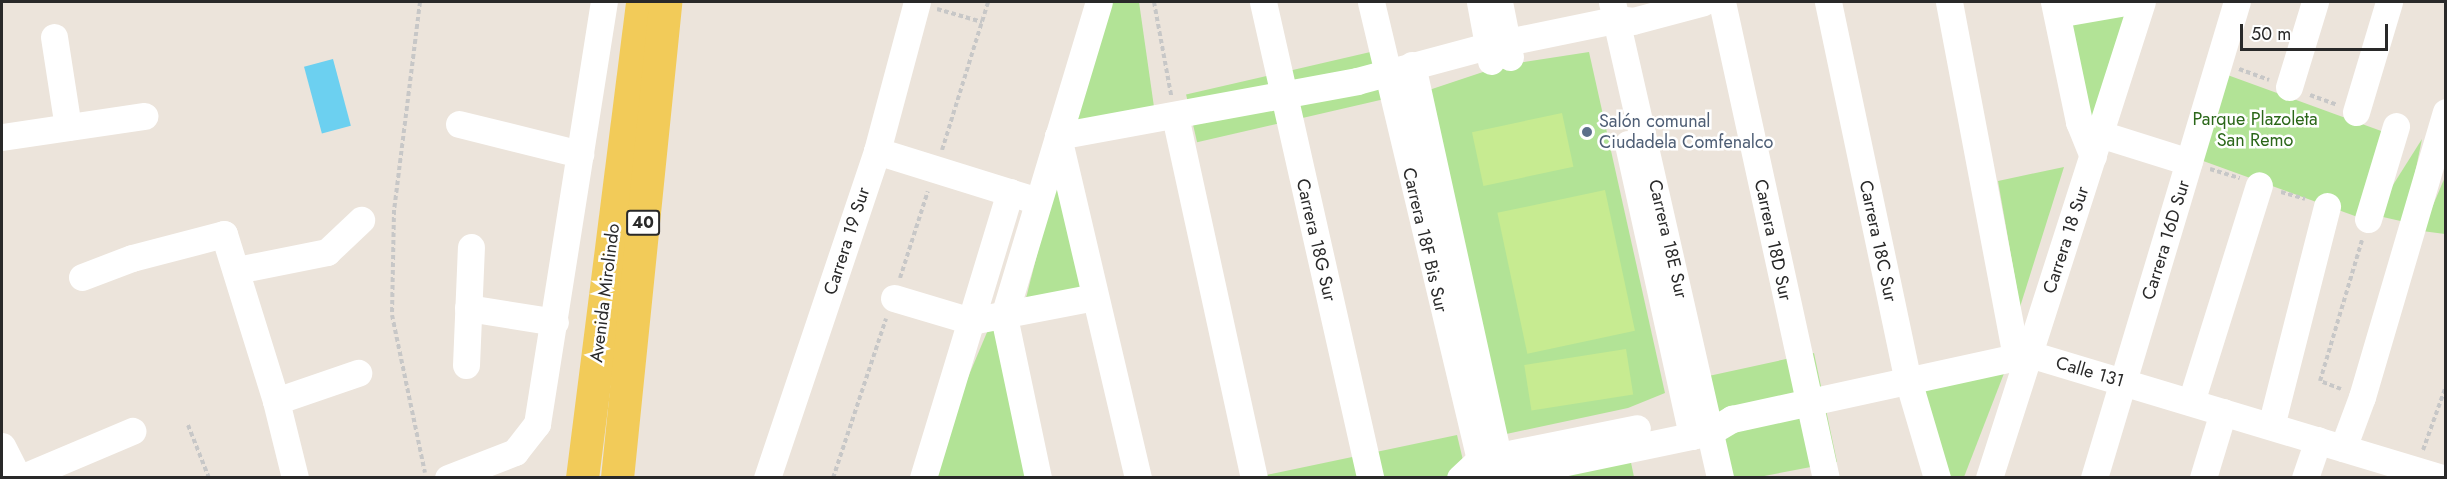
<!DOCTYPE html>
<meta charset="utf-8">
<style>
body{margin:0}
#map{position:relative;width:2447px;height:479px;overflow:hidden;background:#ece4db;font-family:Jost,sans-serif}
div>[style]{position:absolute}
.green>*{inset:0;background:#b2e396;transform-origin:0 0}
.pitch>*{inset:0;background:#c7eb91;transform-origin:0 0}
.water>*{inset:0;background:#6cd0f0;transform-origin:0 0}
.path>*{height:4px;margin-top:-2px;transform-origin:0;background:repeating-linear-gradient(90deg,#c7c7c7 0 4.5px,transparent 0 7.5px)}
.minor>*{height:27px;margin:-13.5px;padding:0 13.5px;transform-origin:13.5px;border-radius:13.5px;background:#fff}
.major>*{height:33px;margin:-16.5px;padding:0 16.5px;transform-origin:16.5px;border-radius:16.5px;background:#f2cb59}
.dots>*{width:16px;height:16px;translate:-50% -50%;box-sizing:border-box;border:3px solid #fff;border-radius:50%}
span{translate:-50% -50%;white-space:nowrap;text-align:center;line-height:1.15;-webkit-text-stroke:5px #fff;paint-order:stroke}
.shield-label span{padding:2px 4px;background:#fff;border:2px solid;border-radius:4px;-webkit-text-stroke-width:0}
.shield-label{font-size:16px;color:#292929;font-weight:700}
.park-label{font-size:18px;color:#2b6719}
.service-label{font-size:18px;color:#4e5e75}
.left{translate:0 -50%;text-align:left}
.street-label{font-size:18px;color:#292929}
.frame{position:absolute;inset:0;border:3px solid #292929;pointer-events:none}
.scale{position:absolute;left:2240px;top:24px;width:148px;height:27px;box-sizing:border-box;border:3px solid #292929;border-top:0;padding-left:8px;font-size:18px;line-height:21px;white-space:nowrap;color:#292929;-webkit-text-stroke:4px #fff;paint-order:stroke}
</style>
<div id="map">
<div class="green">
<i style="clip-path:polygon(1108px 2px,1139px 2px,1154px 107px,1074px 123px)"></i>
<i style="clip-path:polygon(2137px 2px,2091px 129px,2066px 18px)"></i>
<i style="left:1379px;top:50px;width:49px;height:198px;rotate:77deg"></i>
<i style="clip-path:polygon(1589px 52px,1665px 393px,1628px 408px,1497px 436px,1420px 93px,1504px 65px)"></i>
<i style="left:2222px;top:73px;width:176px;height:89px;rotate:20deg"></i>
<i style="clip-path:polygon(2422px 139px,2405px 222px,2374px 215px)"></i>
<i style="clip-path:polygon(1060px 164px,1093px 293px,1024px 306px)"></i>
<i style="clip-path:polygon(2064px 167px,2020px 307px,1998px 181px)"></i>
<i style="clip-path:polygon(2445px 177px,2445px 234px,2422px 231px)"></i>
<i style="clip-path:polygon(993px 318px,1030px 477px,926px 477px)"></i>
<i style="clip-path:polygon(1814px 353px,1837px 462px,1759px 477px,1728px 477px,1704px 377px)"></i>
<i style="clip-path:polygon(2008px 363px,1964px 477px,1944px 477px,1923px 381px)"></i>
<i style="clip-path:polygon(1457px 435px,1467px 477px,1257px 477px)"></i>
<i style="clip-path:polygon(1628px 448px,1634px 477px,1568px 477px,1564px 460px)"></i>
</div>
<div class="pitch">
<i style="left:1562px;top:113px;width:55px;height:92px;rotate:78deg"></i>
<i style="left:1605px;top:190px;width:144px;height:110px;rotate:78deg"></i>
<i style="left:1626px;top:349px;width:46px;height:103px;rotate:81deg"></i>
</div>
<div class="water">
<i style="left:333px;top:59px;width:69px;height:30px;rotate:75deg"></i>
</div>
<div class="path">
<i style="left:420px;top:2px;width:210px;rotate:97.1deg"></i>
<i style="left:394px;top:210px;width:105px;rotate:91.1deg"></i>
<i style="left:392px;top:315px;width:161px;rotate:78.2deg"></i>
<i style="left:1154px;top:2px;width:95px;rotate:79.6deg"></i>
<i style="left:937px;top:9px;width:47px;rotate:16.1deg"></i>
<i style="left:2239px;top:69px;width:32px;rotate:20deg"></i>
<i style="left:2310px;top:95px;width:29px;rotate:20deg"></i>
<i style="left:942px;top:150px;width:155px;rotate:-72.7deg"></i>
<i style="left:2210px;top:169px;width:31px;rotate:17deg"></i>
<i style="left:2281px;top:192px;width:25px;rotate:16deg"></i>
<i style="left:900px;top:278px;width:91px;rotate:-72.2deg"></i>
<i style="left:2341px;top:389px;width:22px;rotate:-159deg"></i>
<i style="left:2320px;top:381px;width:147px;rotate:-73.4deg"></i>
<i style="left:188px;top:425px;width:57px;rotate:68.4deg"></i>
<i style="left:2423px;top:450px;width:68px;rotate:-70.2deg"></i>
<i style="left:833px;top:478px;width:168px;rotate:-71.6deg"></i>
</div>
<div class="minor">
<i style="left:1263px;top:2px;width:488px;rotate:77.3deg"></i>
<i style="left:1371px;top:2px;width:489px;rotate:76.6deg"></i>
<i style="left:1480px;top:2px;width:60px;rotate:79.4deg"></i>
<i style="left:1499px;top:2px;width:56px;rotate:78.7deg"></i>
<i style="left:1612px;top:2px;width:488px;rotate:77.2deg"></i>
<i style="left:1722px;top:2px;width:487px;rotate:77.7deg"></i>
<i style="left:1828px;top:2px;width:386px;rotate:78.1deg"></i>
<i style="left:1908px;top:380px;width:102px;rotate:73.5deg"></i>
<i style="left:1949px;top:2px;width:359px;rotate:79.3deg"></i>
<i style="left:2054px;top:2px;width:123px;rotate:78.2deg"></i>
<i style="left:2079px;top:122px;width:37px;rotate:68deg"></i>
<i style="left:2057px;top:14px;width:70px;rotate:-9.9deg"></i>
<i style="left:54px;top:37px;width:91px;rotate:81.2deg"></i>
<i style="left:1412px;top:65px;width:420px;rotate:77.6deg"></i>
<i style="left:2289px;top:87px;width:89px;rotate:-73deg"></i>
<i style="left:2356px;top:112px;width:115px;rotate:-73.3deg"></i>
<i style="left:1175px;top:116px;width:371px;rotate:77.7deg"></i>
<i style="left:459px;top:124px;width:125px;rotate:13.9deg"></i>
<i style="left:2100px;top:134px;width:93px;rotate:17.5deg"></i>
<i style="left:2px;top:137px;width:144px;rotate:-8.4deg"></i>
<i style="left:1628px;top:144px;width:299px;rotate:77.6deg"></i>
<i style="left:877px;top:151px;width:158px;rotate:17.3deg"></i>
<i style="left:2368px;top:219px;width:97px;rotate:-73.2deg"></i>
<i style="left:237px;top:270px;width:92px;rotate:-11.3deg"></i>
<i style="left:327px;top:252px;width:47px;rotate:-43.3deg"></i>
<i style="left:82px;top:277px;width:53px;rotate:-20.8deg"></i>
<i style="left:132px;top:258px;width:95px;rotate:-14.6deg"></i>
<i style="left:224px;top:234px;width:175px;rotate:72.7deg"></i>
<i style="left:276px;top:401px;width:79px;rotate:76.1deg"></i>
<i style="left:894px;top:298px;width:80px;rotate:16.6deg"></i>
<i style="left:971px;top:321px;width:126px;rotate:-11deg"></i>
<i style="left:468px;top:308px;width:88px;rotate:9.1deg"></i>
<i style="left:466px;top:365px;width:118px;rotate:-87.6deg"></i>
<i style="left:276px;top:401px;width:87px;rotate:-18.9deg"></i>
<i style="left:2191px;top:402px;width:227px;rotate:-72.6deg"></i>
<i style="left:2271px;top:426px;width:227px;rotate:-75.7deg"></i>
<i style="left:2px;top:446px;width:36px;rotate:63deg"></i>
<i style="left:2343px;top:448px;width:54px;rotate:-69.6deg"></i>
<i style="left:2362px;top:397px;width:297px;rotate:-73.6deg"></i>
<i style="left:21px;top:478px;width:121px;rotate:-22.9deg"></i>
<i style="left:448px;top:478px;width:72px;rotate:-21.2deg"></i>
<i style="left:515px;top:452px;width:36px;rotate:-52deg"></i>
<i style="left:537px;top:424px;width:427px;rotate:-81deg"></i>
<i style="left:767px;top:478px;width:345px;rotate:-71.4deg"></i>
<i style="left:877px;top:151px;width:154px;rotate:-75deg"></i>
<i style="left:923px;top:478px;width:299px;rotate:-73.1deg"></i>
<i style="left:1038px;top:478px;width:166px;rotate:-101.9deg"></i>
<i style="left:1004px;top:316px;width:328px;rotate:-73.2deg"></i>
<i style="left:1138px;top:478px;width:351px;rotate:-103.2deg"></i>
<i style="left:1058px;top:136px;width:304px;rotate:-10.4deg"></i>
<i style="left:1357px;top:81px;width:136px;rotate:-15deg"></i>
<i style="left:1488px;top:46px;width:134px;rotate:-11.6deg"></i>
<i style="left:1619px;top:19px;width:14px;rotate:8deg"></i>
<i style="left:1633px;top:21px;width:73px;rotate:-15deg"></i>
<i style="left:1460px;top:478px;width:26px;rotate:-43deg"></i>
<i style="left:1479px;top:460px;width:161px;rotate:-11.4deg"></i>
<i style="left:1490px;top:478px;width:225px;rotate:-11.8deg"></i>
<i style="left:1710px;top:432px;width:26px;rotate:-31deg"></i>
<i style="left:1732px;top:419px;width:304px;rotate:-12.3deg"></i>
<i style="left:2029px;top:354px;width:431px;rotate:16.7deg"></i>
<i style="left:1989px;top:478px;width:500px;rotate:-72.2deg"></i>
<i style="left:2094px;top:478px;width:497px;rotate:-73.3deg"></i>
<i style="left:2203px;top:478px;width:69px;rotate:-73.1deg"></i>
<i style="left:2305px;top:478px;width:40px;rotate:-71.1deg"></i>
</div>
<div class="major">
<i style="left:582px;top:478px;width:480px;rotate:-82.8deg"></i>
<i style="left:617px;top:478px;width:478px;rotate:-84.2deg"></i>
</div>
<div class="dots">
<i style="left:1587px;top:132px;background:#5c6f8a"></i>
</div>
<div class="shield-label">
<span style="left:643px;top:223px">40</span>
</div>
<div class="park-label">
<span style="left:2255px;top:130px">Parque Plazoleta<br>San Remo</span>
</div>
<div class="service-label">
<span class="left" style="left:1599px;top:132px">Salón comunal<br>Ciudadela Comfenalco</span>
</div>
<div class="street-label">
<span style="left:1668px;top:239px;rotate:77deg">Carrera 18E Sur</span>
<span style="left:1316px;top:240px;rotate:77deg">Carrera 18G Sur</span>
<span style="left:1425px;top:240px;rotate:77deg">Carrera 18F Bis Sur</span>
<span style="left:1773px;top:240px;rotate:78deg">Carrera 18D Sur</span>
<span style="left:2066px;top:240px;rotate:-72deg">Carrera 18 Sur</span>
<span style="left:2166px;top:240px;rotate:-73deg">Carrera 16D Sur</span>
<span style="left:847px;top:241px;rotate:-72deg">Carrera 19 Sur</span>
<span style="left:1878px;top:241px;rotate:78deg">Carrera 18C Sur</span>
<span style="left:605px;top:293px;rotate:-83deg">Avenida Mirolindo</span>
<span style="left:2090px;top:372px;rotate:16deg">Calle 131</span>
</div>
<div class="frame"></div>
<div class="scale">50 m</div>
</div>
